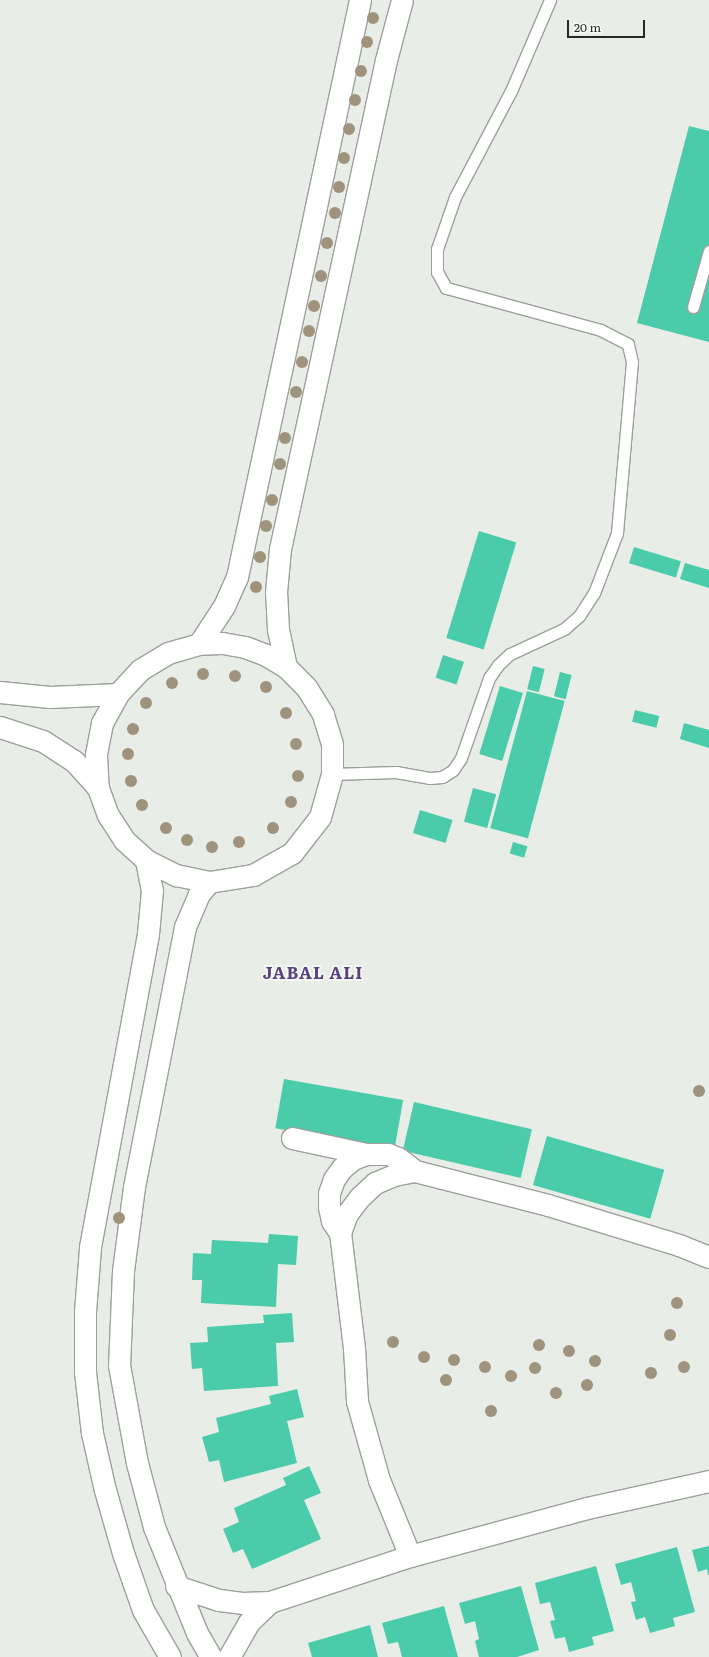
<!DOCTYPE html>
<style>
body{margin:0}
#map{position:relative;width:709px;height:1657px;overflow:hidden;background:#e9ede8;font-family:Literata,serif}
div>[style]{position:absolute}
.building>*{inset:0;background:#4acbaa;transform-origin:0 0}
.roads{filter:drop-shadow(1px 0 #9ca09b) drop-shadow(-1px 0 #9ca09b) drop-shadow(0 1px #9ca09b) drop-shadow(0 -1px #9ca09b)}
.lane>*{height:11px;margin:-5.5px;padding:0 5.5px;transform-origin:5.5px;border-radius:5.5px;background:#fff}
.street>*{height:21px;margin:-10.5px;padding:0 10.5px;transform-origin:10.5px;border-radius:10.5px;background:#fff}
.trees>*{width:12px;height:12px;margin:-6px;border-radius:50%;background:#9f937d}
span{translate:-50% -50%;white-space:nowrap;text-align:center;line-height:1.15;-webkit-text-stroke:3.5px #f6faf6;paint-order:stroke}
.district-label{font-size:17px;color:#59417d;font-weight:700;letter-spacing:1px}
.scale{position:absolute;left:567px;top:20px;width:78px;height:18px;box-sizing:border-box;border:2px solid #272927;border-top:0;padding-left:5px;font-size:12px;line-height:14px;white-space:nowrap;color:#272927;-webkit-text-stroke:3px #f6faf6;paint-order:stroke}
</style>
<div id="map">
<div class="building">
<i style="clip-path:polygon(689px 126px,709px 131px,709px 342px,637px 323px)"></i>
<i style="left:479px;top:531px;width:39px;height:112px;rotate:17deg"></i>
<i style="left:634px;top:547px;width:49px;height:17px;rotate:17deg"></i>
<i style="clip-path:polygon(685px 563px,709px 570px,709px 588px,680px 579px)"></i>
<i style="left:443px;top:655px;width:22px;height:24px;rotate:18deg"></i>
<i style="left:533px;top:666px;width:12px;height:24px;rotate:14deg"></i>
<i style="left:560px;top:672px;width:12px;height:25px;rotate:14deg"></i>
<i style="left:500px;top:686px;width:24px;height:71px;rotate:17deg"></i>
<i style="left:527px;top:691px;width:39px;height:142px;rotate:15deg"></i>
<i style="left:635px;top:710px;width:25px;height:12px;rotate:14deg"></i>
<i style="clip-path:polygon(684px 723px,709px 730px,709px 748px,680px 739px)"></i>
<i style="left:473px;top:788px;width:24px;height:35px;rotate:15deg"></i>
<i style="left:420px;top:810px;width:34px;height:24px;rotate:17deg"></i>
<i style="left:513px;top:842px;width:15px;height:12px;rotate:16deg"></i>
<i style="left:284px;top:1079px;width:121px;height:50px;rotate:10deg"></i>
<i style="left:414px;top:1102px;width:121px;height:50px;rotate:13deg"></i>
<i style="left:547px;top:1136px;width:122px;height:51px;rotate:16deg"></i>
<i style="clip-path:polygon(269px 1234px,298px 1236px,296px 1265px,278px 1264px,276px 1307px,201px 1303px,202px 1280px,192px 1280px,193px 1253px,211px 1254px,212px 1240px,268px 1243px)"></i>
<i style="clip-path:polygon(292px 1313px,294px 1342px,276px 1343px,278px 1386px,204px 1391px,202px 1368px,192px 1369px,190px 1343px,208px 1342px,207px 1327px,264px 1323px,263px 1315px)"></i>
<i style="clip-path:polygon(297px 1389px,304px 1417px,287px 1421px,297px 1463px,224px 1482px,219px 1460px,209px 1462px,202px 1437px,219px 1432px,216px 1418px,271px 1404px,269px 1396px)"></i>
<i style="clip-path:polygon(309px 1466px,321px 1493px,304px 1500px,321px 1539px,252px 1569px,243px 1549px,233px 1553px,223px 1529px,239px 1522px,234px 1508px,286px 1485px,283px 1478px)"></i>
<i style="clip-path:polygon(709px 1546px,709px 1575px,708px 1575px,707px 1569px,698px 1572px,692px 1550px)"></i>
<i style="clip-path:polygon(677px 1547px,695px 1612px,673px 1618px,675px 1626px,650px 1633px,645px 1617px,636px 1620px,631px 1602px,636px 1601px,631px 1582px,621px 1585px,615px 1564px)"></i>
<i style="clip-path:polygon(596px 1566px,614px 1631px,592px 1637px,594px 1645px,569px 1652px,565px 1637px,555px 1639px,550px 1621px,555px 1620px,550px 1602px,540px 1604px,535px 1583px)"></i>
<i style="clip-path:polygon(521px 1586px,539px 1650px,517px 1657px,479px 1657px,475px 1641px,479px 1639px,475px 1621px,465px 1624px,459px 1603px)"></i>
<i style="clip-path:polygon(444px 1606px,458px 1657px,402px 1657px,398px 1642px,388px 1644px,382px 1623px)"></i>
<i style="clip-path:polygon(370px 1625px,378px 1657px,312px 1657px,308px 1643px)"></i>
</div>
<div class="roads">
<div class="lane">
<i style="left:693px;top:307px;width:58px;rotate:-74.1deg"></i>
<i style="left:332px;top:774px;width:64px;rotate:-1.8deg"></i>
<i style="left:396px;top:772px;width:35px;rotate:10deg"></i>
<i style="left:430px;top:778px;width:12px;rotate:-5deg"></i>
<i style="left:442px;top:777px;width:13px;rotate:-32deg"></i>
<i style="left:453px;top:770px;width:14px;rotate:-56deg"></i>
<i style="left:461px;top:758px;width:85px;rotate:-70.7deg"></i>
<i style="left:489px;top:678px;width:16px;rotate:-55deg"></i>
<i style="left:498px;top:665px;width:16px;rotate:-43deg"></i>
<i style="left:510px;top:654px;width:60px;rotate:-24.8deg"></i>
<i style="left:564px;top:629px;width:20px;rotate:-41deg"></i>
<i style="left:579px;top:616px;width:27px;rotate:-57deg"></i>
<i style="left:594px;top:593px;width:64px;rotate:-69deg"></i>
<i style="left:617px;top:533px;width:172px;rotate:-85deg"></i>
<i style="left:632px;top:362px;width:18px;rotate:-103deg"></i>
<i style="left:628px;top:344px;width:30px;rotate:-153deg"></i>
<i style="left:601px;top:330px;width:161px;rotate:-164.8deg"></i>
<i style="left:446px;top:288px;width:18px;rotate:-119deg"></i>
<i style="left:437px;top:272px;width:23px;rotate:-90deg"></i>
<i style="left:437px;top:249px;width:55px;rotate:-70.9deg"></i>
<i style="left:455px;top:197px;width:120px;rotate:-62.2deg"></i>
<i style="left:511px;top:91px;width:99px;rotate:-66.8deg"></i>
</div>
<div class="street">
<i style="left:199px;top:644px;width:45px;rotate:-56.7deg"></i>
<i style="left:224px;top:606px;width:32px;rotate:-66deg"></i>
<i style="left:237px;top:577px;width:590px;rotate:-77.97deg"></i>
<i style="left:286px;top:667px;width:39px;rotate:-102deg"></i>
<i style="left:278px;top:629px;width:37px;rotate:-93deg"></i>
<i style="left:276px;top:592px;width:43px;rotate:-84.7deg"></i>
<i style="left:280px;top:549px;width:500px;rotate:-77.77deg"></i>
<i style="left:386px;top:60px;width:62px;rotate:-75.1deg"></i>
<i style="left:0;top:692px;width:50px;rotate:5.7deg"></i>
<i style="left:50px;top:697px;width:68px;rotate:-2.5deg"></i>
<i style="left:0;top:727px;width:45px;rotate:18deg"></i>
<i style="left:43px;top:741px;width:37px;rotate:33deg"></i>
<i style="left:74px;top:761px;width:36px;rotate:48deg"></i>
<i style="left:146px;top:860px;width:34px;rotate:27deg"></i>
<i style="left:176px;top:875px;width:34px;rotate:12deg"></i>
<i style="left:209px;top:882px;width:45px;rotate:-9deg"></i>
<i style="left:253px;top:875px;width:45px;rotate:-29.4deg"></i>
<i style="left:292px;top:853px;width:46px;rotate:-52.1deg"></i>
<i style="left:320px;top:817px;width:45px;rotate:-74.4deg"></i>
<i style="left:332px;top:774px;width:30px;rotate:-90deg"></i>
<i style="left:332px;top:744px;width:31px;rotate:-107deg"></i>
<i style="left:323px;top:714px;width:31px;rotate:-122deg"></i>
<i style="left:307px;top:688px;width:30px;rotate:-135deg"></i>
<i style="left:286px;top:667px;width:23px;rotate:-149deg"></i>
<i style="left:266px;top:655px;width:22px;rotate:-159deg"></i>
<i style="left:245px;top:647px;width:23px;rotate:-170deg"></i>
<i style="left:222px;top:643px;width:23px;rotate:178deg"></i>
<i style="left:199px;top:644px;width:32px;rotate:164deg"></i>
<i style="left:168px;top:653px;width:33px;rotate:149deg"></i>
<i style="left:140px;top:670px;width:33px;rotate:133deg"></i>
<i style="left:118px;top:694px;width:33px;rotate:119deg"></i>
<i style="left:102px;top:723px;width:33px;rotate:101deg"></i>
<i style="left:96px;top:755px;width:33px;rotate:87deg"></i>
<i style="left:98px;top:788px;width:29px;rotate:70deg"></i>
<i style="left:108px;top:815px;width:30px;rotate:57deg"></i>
<i style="left:124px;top:840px;width:30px;rotate:42deg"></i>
<i style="left:146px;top:860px;width:31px;rotate:79deg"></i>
<i style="left:152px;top:890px;width:44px;rotate:95.2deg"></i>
<i style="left:148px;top:934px;width:319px;rotate:100.5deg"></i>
<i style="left:90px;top:1248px;width:63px;rotate:94.5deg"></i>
<i style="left:85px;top:1311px;width:61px;rotate:90deg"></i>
<i style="left:85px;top:1372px;width:61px;rotate:83.5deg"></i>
<i style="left:92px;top:1433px;width:58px;rotate:77.2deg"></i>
<i style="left:105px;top:1490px;width:66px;rotate:74.1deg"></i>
<i style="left:123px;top:1553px;width:60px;rotate:70.7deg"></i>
<i style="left:143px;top:1610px;width:54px;rotate:60.1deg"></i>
<i style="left:209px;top:882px;width:16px;rotate:130deg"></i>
<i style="left:199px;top:894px;width:36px;rotate:113deg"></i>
<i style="left:185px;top:927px;width:265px;rotate:101.1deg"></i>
<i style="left:134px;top:1187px;width:85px;rotate:97.5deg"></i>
<i style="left:123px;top:1271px;width:94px;rotate:92.4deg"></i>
<i style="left:119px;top:1365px;width:100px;rotate:79.6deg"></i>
<i style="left:137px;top:1463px;width:66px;rotate:75.1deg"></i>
<i style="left:154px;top:1527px;width:114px;rotate:67.9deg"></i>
<i style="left:197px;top:1633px;width:28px;rotate:60deg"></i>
<i style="left:292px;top:1138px;width:76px;rotate:12.2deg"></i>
<i style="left:340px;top:1233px;width:20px;rotate:-70deg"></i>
<i style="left:347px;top:1214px;width:21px;rotate:-53deg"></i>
<i style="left:360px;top:1197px;width:21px;rotate:-43deg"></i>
<i style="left:375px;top:1183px;width:21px;rotate:-23deg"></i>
<i style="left:394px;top:1175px;width:21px;rotate:-11deg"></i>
<i style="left:415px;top:1171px;width:137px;rotate:14.3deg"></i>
<i style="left:548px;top:1205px;width:137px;rotate:17deg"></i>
<i style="left:679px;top:1245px;width:32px;rotate:22deg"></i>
<i style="left:410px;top:1556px;width:82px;rotate:-112.2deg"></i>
<i style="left:379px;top:1480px;width:82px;rotate:-105.6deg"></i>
<i style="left:357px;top:1401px;width:53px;rotate:-93.2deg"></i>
<i style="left:354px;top:1348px;width:116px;rotate:-96.9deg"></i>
<i style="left:340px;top:1233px;width:14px;rotate:-124deg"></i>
<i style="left:332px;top:1221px;width:14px;rotate:-102deg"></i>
<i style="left:329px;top:1207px;width:14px;rotate:-90deg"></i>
<i style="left:329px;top:1193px;width:15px;rotate:-70deg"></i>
<i style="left:334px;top:1179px;width:14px;rotate:-54deg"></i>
<i style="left:342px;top:1168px;width:14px;rotate:-39deg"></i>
<i style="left:353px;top:1159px;width:14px;rotate:-21deg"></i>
<i style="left:366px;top:1154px;width:22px"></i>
<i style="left:388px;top:1154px;width:11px;rotate:22deg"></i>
<i style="left:398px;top:1158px;width:21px;rotate:37deg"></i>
<i style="left:176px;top:1586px;width:45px;rotate:18deg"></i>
<i style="left:219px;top:1600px;width:23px;rotate:7deg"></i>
<i style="left:242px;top:1603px;width:28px;rotate:-2deg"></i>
<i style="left:270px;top:1602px;width:147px;rotate:-18.2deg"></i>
<i style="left:410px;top:1556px;width:183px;rotate:-15.2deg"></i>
<i style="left:587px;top:1508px;width:125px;rotate:-12.5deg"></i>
<i style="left:229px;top:1657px;width:40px;rotate:-60.3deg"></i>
<i style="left:249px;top:1622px;width:29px;rotate:-44deg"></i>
</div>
</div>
<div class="trees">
<i style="left:373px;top:18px"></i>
<i style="left:367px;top:42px"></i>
<i style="left:361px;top:71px"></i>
<i style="left:355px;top:100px"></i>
<i style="left:349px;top:129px"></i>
<i style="left:344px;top:158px"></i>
<i style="left:339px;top:187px"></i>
<i style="left:335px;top:213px"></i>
<i style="left:327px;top:243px"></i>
<i style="left:321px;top:276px"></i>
<i style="left:314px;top:306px"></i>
<i style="left:309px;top:331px"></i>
<i style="left:302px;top:362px"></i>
<i style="left:296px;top:392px"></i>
<i style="left:285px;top:438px"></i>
<i style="left:280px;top:464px"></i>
<i style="left:272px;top:500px"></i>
<i style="left:266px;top:526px"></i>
<i style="left:260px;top:557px"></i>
<i style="left:256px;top:587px"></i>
<i style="left:203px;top:674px"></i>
<i style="left:235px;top:676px"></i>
<i style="left:172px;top:683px"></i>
<i style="left:266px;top:687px"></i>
<i style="left:146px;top:703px"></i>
<i style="left:286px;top:713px"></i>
<i style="left:133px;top:729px"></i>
<i style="left:296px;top:744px"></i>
<i style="left:128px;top:754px"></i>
<i style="left:298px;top:776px"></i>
<i style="left:131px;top:781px"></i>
<i style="left:291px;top:802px"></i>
<i style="left:142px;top:805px"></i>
<i style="left:166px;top:828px"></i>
<i style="left:273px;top:828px"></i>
<i style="left:187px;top:840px"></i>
<i style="left:239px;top:842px"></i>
<i style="left:212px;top:847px"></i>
<i style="left:699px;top:1091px"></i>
<i style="left:119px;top:1218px"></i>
<i style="left:677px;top:1303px"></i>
<i style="left:670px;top:1335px"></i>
<i style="left:393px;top:1342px"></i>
<i style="left:539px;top:1345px"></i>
<i style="left:569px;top:1351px"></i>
<i style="left:424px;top:1357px"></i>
<i style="left:454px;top:1360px"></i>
<i style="left:595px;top:1361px"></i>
<i style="left:485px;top:1367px"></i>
<i style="left:684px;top:1367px"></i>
<i style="left:535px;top:1368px"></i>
<i style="left:651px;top:1373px"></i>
<i style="left:511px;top:1376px"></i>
<i style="left:446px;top:1380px"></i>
<i style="left:587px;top:1385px"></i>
<i style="left:556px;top:1393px"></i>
<i style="left:491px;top:1411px"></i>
</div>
<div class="district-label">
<span style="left:313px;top:972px">JABAL ALI</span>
</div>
<div class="scale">20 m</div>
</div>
